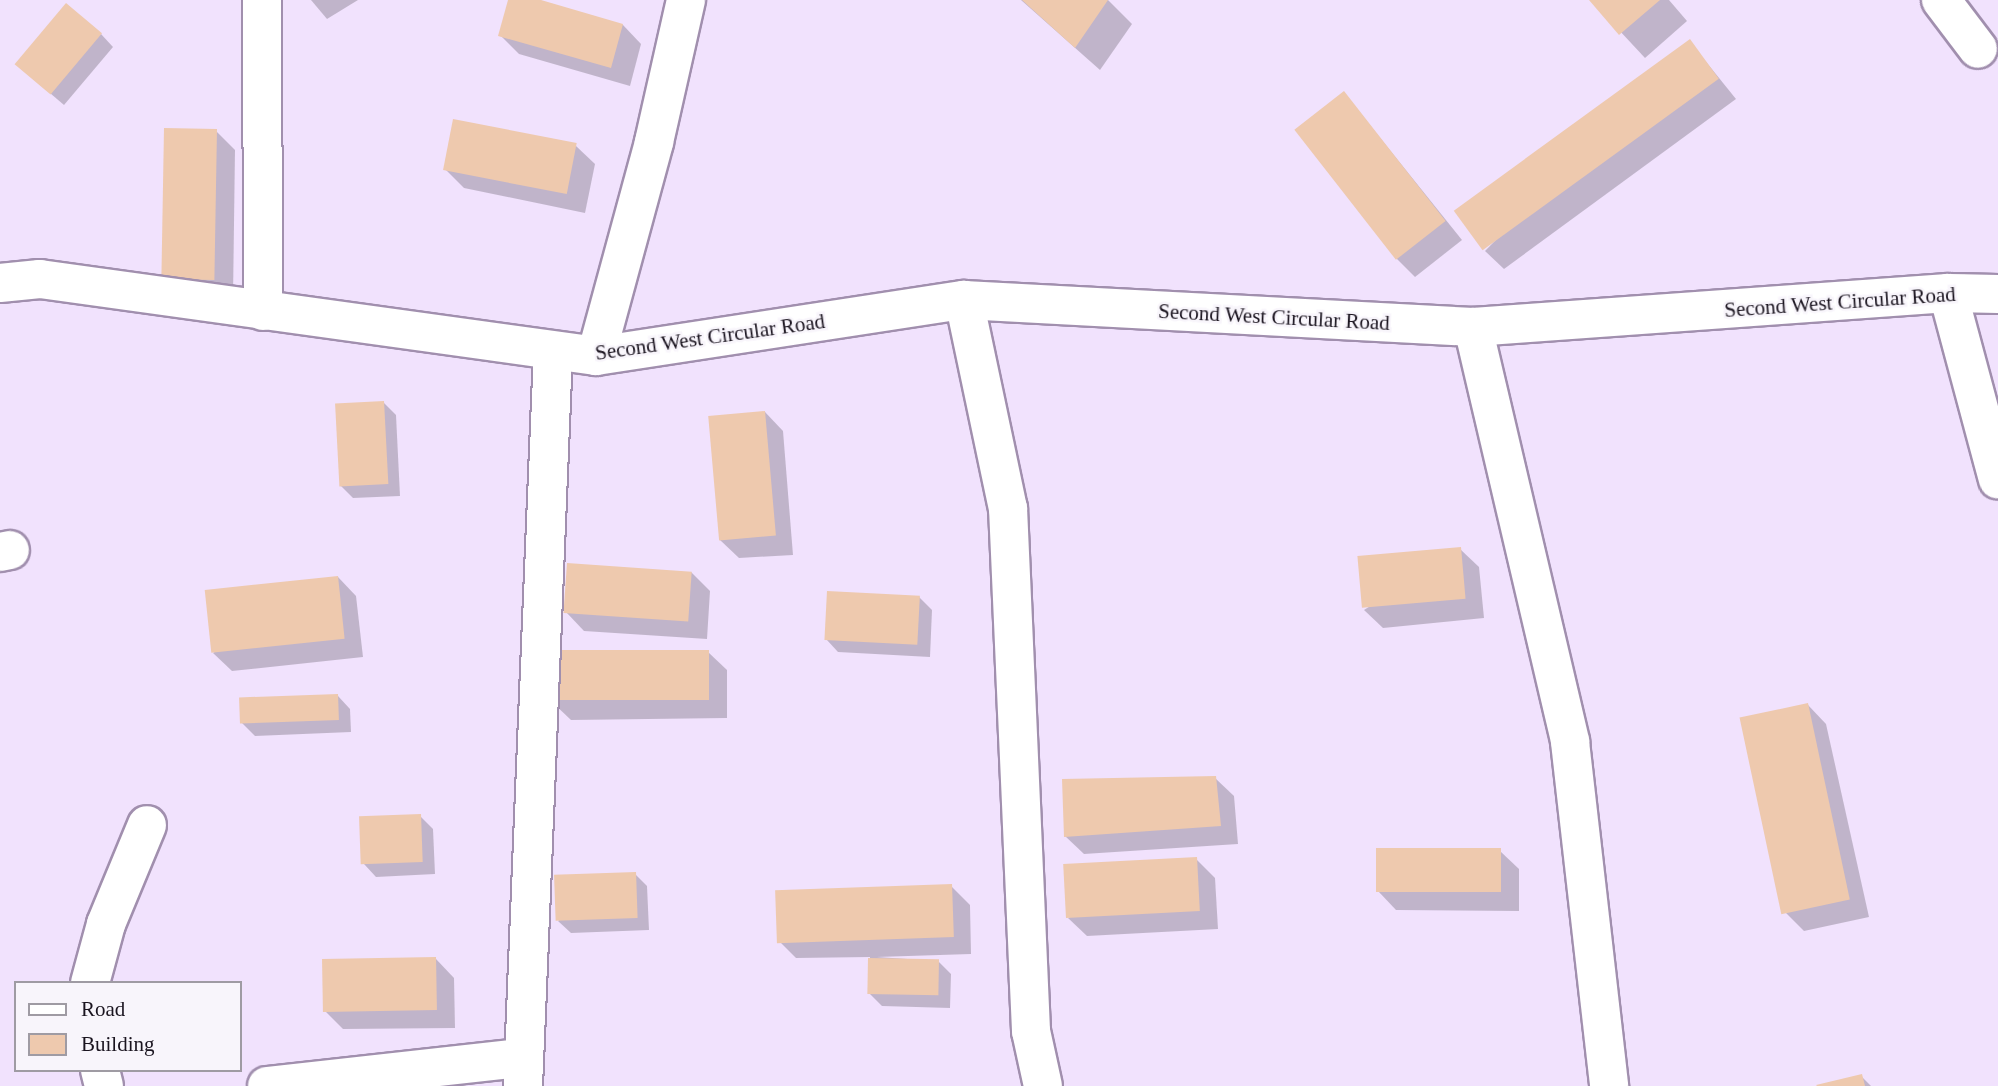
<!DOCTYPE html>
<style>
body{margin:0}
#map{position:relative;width:1998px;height:1086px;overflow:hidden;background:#f1e2fd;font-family:"Times New Roman",serif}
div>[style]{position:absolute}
.shadow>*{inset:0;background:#0003}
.building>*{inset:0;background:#eec9ae;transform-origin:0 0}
.roads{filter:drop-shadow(2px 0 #a18fae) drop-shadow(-2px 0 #a18fae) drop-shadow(0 2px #a18fae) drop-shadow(0 -2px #a18fae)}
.minor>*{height:38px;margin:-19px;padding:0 19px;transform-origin:19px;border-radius:19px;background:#fff}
span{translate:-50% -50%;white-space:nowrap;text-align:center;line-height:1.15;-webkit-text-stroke:5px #f8f5fb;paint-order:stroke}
.street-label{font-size:21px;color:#1a141f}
.legend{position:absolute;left:14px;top:981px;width:228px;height:91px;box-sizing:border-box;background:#f8f5fb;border:2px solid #9f9ba3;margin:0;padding:9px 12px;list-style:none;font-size:21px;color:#1a141f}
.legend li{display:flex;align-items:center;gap:14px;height:35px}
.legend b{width:35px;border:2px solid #9f9ba3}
</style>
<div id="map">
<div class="shadow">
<i style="clip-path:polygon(311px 0,358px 0,327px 19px)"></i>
<i style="clip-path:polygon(510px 0,535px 0,623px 25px,641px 44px,630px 86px,519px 54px,500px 35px)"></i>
<i style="clip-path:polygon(1021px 0,1108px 0,1132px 24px,1100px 70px)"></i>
<i style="clip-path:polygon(1591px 0,1669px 0,1687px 21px,1645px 58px)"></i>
<i style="clip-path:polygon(101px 34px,113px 47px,64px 105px,30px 76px)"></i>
<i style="clip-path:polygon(1690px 42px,1736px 99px,1504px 269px,1485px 251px)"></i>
<i style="clip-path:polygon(1344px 93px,1462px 240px,1415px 277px,1397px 259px)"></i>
<i style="clip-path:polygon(216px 131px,235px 150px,233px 298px,164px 278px)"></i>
<i style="clip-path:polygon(576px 146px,595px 164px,585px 213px,464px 188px,445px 169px)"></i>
<i style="clip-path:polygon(383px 402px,396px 415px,400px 496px,353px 498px,341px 486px)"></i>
<i style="clip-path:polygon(765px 412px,783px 431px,793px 555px,739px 558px,720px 540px)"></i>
<i style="clip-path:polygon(1460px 549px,1479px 567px,1484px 618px,1383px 628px,1364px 610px)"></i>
<i style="clip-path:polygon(691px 572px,710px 591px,707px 639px,584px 631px,566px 612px)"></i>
<i style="clip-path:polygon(338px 577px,356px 596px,363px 657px,232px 671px,213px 653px)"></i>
<i style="clip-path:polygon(919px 597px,932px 610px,930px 657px,838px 652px,826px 639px)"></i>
<i style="clip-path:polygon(708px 652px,727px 670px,727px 718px,571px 720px,552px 702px)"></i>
<i style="clip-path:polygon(338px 696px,350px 709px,351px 732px,255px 736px,242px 723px)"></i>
<i style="clip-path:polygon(1808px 705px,1826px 724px,1869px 917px,1804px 931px,1785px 912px)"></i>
<i style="clip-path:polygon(1215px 778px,1234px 796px,1238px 844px,1084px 854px,1065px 836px)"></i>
<i style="clip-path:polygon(420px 816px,433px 829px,435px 874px,376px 877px,364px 864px)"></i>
<i style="clip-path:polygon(1500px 851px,1519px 869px,1519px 911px,1396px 910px,1378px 891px)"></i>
<i style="clip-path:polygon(1196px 859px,1215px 878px,1218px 929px,1087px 936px,1068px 918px)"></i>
<i style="clip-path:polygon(635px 874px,647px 886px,649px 930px,571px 933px,558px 921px)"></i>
<i style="clip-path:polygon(951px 886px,970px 905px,971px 954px,877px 957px,938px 961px,951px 974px,950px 1008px,882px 1006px,869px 993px,870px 957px,796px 958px,778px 940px)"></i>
<i style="clip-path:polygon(436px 959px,454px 978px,455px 1028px,343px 1029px,324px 1010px)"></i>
<i style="clip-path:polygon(1861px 1076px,1871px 1086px,1820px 1086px)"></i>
</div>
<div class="building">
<i style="clip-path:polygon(508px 0,541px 0,623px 24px,611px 68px,498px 36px)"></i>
<i style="clip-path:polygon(1022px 0,1108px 0,1075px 48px)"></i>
<i style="clip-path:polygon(1589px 0,1660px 0,1619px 35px)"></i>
<i style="left:66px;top:3px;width:47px;height:80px;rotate:40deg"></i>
<i style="left:1690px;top:39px;width:49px;height:292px;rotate:54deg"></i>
<i style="left:1344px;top:91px;width:165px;height:63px;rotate:52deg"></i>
<i style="left:453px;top:119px;width:126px;height:52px;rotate:11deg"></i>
<i style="left:164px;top:128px;width:53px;height:151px;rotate:1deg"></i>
<i style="left:384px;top:401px;width:83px;height:49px;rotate:87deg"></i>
<i style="left:765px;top:411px;width:125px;height:57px;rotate:85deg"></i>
<i style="left:1461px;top:547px;width:52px;height:104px;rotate:85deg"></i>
<i style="left:567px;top:563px;width:125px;height:50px;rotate:4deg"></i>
<i style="left:338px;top:576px;width:63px;height:134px;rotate:84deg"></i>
<i style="left:827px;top:591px;width:93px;height:49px;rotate:3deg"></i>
<i style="left:709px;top:650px;width:50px;height:159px;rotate:90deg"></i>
<i style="left:338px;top:694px;width:26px;height:99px;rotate:88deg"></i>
<i style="left:1808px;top:703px;width:201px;height:70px;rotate:78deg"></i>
<i style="clip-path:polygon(1216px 776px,1221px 826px,1064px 837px,1062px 779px)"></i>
<i style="left:421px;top:814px;width:48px;height:62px;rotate:88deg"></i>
<i style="left:1376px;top:848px;width:125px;height:44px"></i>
<i style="left:1197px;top:857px;width:54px;height:134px;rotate:87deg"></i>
<i style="left:636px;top:872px;width:46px;height:82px;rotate:88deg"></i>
<i style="left:952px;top:884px;width:53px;height:177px;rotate:88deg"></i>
<i style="left:436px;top:957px;width:53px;height:114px;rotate:89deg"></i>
<i style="left:868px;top:958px;width:71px;height:36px;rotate:1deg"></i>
<i style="clip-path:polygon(1862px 1074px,1865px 1086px,1817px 1086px,1816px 1085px)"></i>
</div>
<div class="roads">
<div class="minor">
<i style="left:262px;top:0;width:311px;rotate:89.8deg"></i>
<i style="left:1941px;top:0;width:61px;rotate:52.9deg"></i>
<i style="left:0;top:283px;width:40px;rotate:-5.7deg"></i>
<i style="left:40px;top:279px;width:561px;rotate:7.88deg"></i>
<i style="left:596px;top:356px;width:372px;rotate:-8.7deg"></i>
<i style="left:964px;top:300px;width:510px;rotate:3.04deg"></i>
<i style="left:1473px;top:327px;width:476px;rotate:-4.1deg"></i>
<i style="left:1948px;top:293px;width:50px;rotate:1.1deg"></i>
<i style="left:1948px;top:293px;width:193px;rotate:75deg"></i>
<i style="left:964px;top:300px;width:213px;rotate:78.1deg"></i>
<i style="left:1008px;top:508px;width:524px;rotate:87.48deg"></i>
<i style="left:1031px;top:1031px;width:56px;rotate:77.7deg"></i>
<i style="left:1473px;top:327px;width:426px;rotate:76.8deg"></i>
<i style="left:1570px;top:742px;width:346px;rotate:83.5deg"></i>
<i style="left:596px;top:356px;width:222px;rotate:-74.8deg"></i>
<i style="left:654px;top:142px;width:146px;rotate:-77.3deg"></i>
<i style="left:0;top:552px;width:10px;rotate:-11deg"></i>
<i style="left:90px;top:983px;width:61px;rotate:-74.8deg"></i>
<i style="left:106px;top:924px;width:107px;rotate:-67.5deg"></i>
<i style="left:100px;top:1070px;width:16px;rotate:76deg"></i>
<i style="left:267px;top:1086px;width:257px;rotate:-6.3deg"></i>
<i style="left:523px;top:1086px;width:735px;rotate:-87.66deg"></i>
</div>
</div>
<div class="street-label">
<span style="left:1840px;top:302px;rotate:-4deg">Second West Circular Road</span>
<span style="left:1274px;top:317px;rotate:3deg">Second West Circular Road</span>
<span style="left:710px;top:337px;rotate:-8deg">Second West Circular Road</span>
</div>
<ul class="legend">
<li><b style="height:9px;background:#fff"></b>Road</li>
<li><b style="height:19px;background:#eec9ae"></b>Building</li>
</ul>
</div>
